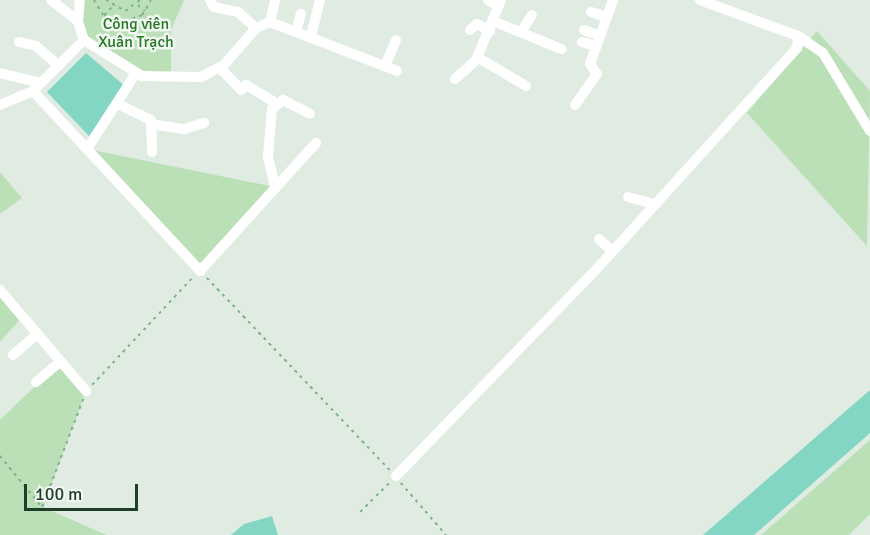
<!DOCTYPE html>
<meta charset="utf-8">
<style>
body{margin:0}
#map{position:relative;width:870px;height:535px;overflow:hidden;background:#e0ece2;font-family:Signika,sans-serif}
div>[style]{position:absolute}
.green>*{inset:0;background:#bbdfb7}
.water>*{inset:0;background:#83d6c3}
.path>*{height:1.5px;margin-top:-0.75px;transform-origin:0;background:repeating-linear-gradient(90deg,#7eb28e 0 3px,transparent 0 7.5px)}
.minor>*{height:10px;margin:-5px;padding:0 5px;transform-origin:5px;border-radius:5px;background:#fff}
span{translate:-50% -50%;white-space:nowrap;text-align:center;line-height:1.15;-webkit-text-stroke:5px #f1f8f1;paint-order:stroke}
.park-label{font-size:16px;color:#277727}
.scale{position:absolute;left:24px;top:484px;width:114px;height:27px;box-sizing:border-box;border:3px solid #1f3e2a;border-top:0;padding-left:8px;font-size:18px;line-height:21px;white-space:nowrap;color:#1f3e2a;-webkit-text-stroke:4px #f1f8f1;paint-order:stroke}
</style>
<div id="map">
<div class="green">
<i style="clip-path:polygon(80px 0,184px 0,171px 30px,171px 77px,142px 76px,84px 40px)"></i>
<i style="clip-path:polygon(817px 31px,870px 91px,867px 246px,747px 113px)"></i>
<i style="clip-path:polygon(87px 149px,275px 187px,200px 271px)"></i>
<i style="clip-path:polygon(0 172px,22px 198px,0 214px)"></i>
<i style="clip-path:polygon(0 292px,22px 317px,0 342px)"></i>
<i style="clip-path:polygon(59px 363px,86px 391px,43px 507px,106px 535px,0 535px,0 420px)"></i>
<i style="clip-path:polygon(870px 440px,870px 514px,849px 535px,761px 535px)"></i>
</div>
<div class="water">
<i style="clip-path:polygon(86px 53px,126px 87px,91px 138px,47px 92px)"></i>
<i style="clip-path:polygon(870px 390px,870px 433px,754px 535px,703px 535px)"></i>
<i style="clip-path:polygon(272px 516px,278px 535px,231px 535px,244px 524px)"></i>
</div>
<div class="path">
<i style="left:94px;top:0;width:19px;rotate:58deg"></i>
<i style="left:104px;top:16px;width:22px;rotate:13deg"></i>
<i style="left:125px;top:21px;width:18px;rotate:-19deg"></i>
<i style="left:142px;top:15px;width:17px;rotate:-59deg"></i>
<i style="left:106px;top:0;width:22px;rotate:30deg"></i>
<i style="left:125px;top:11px;width:19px;rotate:-36deg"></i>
<i style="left:138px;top:5px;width:9px;rotate:41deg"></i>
<i style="left:104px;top:15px;width:10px;rotate:-45deg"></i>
<i style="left:207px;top:278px;width:265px;rotate:46.4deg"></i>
<i style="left:92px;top:385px;width:148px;rotate:-46.9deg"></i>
<i style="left:0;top:456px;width:66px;rotate:50.5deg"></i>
<i style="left:42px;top:507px;width:116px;rotate:-69.2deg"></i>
<i style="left:401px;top:483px;width:69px;rotate:49.1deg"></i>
<i style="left:360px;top:512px;width:41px;rotate:-45deg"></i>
</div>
<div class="minor">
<i style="left:51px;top:0;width:34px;rotate:38deg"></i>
<i style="left:210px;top:0;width:8px;rotate:60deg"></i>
<i style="left:214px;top:7px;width:25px;rotate:12deg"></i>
<i style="left:238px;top:12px;width:24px;rotate:42deg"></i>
<i style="left:488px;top:0;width:12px;rotate:31deg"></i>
<i style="left:700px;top:0;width:104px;rotate:20.2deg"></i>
<i style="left:798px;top:36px;width:30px;rotate:34deg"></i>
<i style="left:823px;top:53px;width:91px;rotate:58.9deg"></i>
<i style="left:591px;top:12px;width:17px;rotate:17deg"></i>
<i style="left:493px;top:21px;width:74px;rotate:22.4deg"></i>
<i style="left:270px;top:22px;width:23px;rotate:-77deg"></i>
<i style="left:470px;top:30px;width:9px;rotate:-41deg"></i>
<i style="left:477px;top:24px;width:15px;rotate:28deg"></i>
<i style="left:584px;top:30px;width:17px;rotate:21deg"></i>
<i style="left:296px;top:31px;width:18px;rotate:-74deg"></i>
<i style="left:521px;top:32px;width:20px;rotate:-57deg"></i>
<i style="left:311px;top:36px;width:37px;rotate:-76deg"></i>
<i style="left:84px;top:40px;width:68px;rotate:31.8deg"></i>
<i style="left:142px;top:76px;width:59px;rotate:1deg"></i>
<i style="left:201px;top:77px;width:26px;rotate:-28deg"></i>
<i style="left:224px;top:65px;width:49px;rotate:-49.1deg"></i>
<i style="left:256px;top:28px;width:15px;rotate:-23deg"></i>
<i style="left:270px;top:22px;width:136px;rotate:21.1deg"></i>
<i style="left:19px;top:42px;width:17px;rotate:13deg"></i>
<i style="left:36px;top:46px;width:30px;rotate:41deg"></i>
<i style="left:582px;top:42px;width:15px;rotate:16deg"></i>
<i style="left:477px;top:57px;width:57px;rotate:30.6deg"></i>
<i style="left:385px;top:66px;width:28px;rotate:-67deg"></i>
<i style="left:220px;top:68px;width:30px;rotate:46deg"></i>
<i style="left:241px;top:90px;width:7px;rotate:-45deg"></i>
<i style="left:246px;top:85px;width:35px;rotate:31deg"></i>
<i style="left:0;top:73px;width:42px;rotate:13.7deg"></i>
<i style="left:455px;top:79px;width:28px;rotate:-42deg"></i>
<i style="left:476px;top:60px;width:65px;rotate:-67.4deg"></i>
<i style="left:33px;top:91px;width:246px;rotate:47.1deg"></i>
<i style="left:200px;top:271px;width:173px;rotate:-47.8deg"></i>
<i style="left:0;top:105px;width:36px;rotate:-23deg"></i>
<i style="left:33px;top:91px;width:72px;rotate:-45deg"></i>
<i style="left:84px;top:40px;width:20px;rotate:-108deg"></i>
<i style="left:78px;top:21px;width:21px;rotate:-85deg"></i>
<i style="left:120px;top:105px;width:34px;rotate:26deg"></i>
<i style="left:151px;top:120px;width:32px;rotate:88deg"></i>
<i style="left:575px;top:105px;width:38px;rotate:-55deg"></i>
<i style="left:597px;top:74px;width:12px;rotate:-125deg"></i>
<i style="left:590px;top:64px;width:68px;rotate:-70.2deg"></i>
<i style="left:151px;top:124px;width:33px;rotate:9deg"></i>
<i style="left:184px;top:129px;width:21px;rotate:-17deg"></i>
<i style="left:87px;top:149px;width:90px;rotate:-57.2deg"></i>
<i style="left:275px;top:187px;width:32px;rotate:-103deg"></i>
<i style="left:268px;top:156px;width:47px;rotate:-85.1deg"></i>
<i style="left:272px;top:109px;width:14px;rotate:-39deg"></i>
<i style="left:283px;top:100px;width:30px;rotate:27deg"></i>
<i style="left:628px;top:197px;width:28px;rotate:15deg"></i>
<i style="left:599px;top:239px;width:18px;rotate:43deg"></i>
<i style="left:0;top:290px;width:133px;rotate:49.6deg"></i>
<i style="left:13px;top:355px;width:30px;rotate:-41deg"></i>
<i style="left:36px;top:382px;width:30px;rotate:-40deg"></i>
<i style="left:396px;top:476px;width:283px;rotate:-45.9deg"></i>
<i style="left:593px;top:273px;width:304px;rotate:-47.8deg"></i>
<i style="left:797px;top:48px;width:12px;rotate:-85deg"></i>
</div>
<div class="park-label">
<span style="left:136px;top:33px">Công viên<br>Xuân Trạch</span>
</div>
<div class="scale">100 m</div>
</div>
